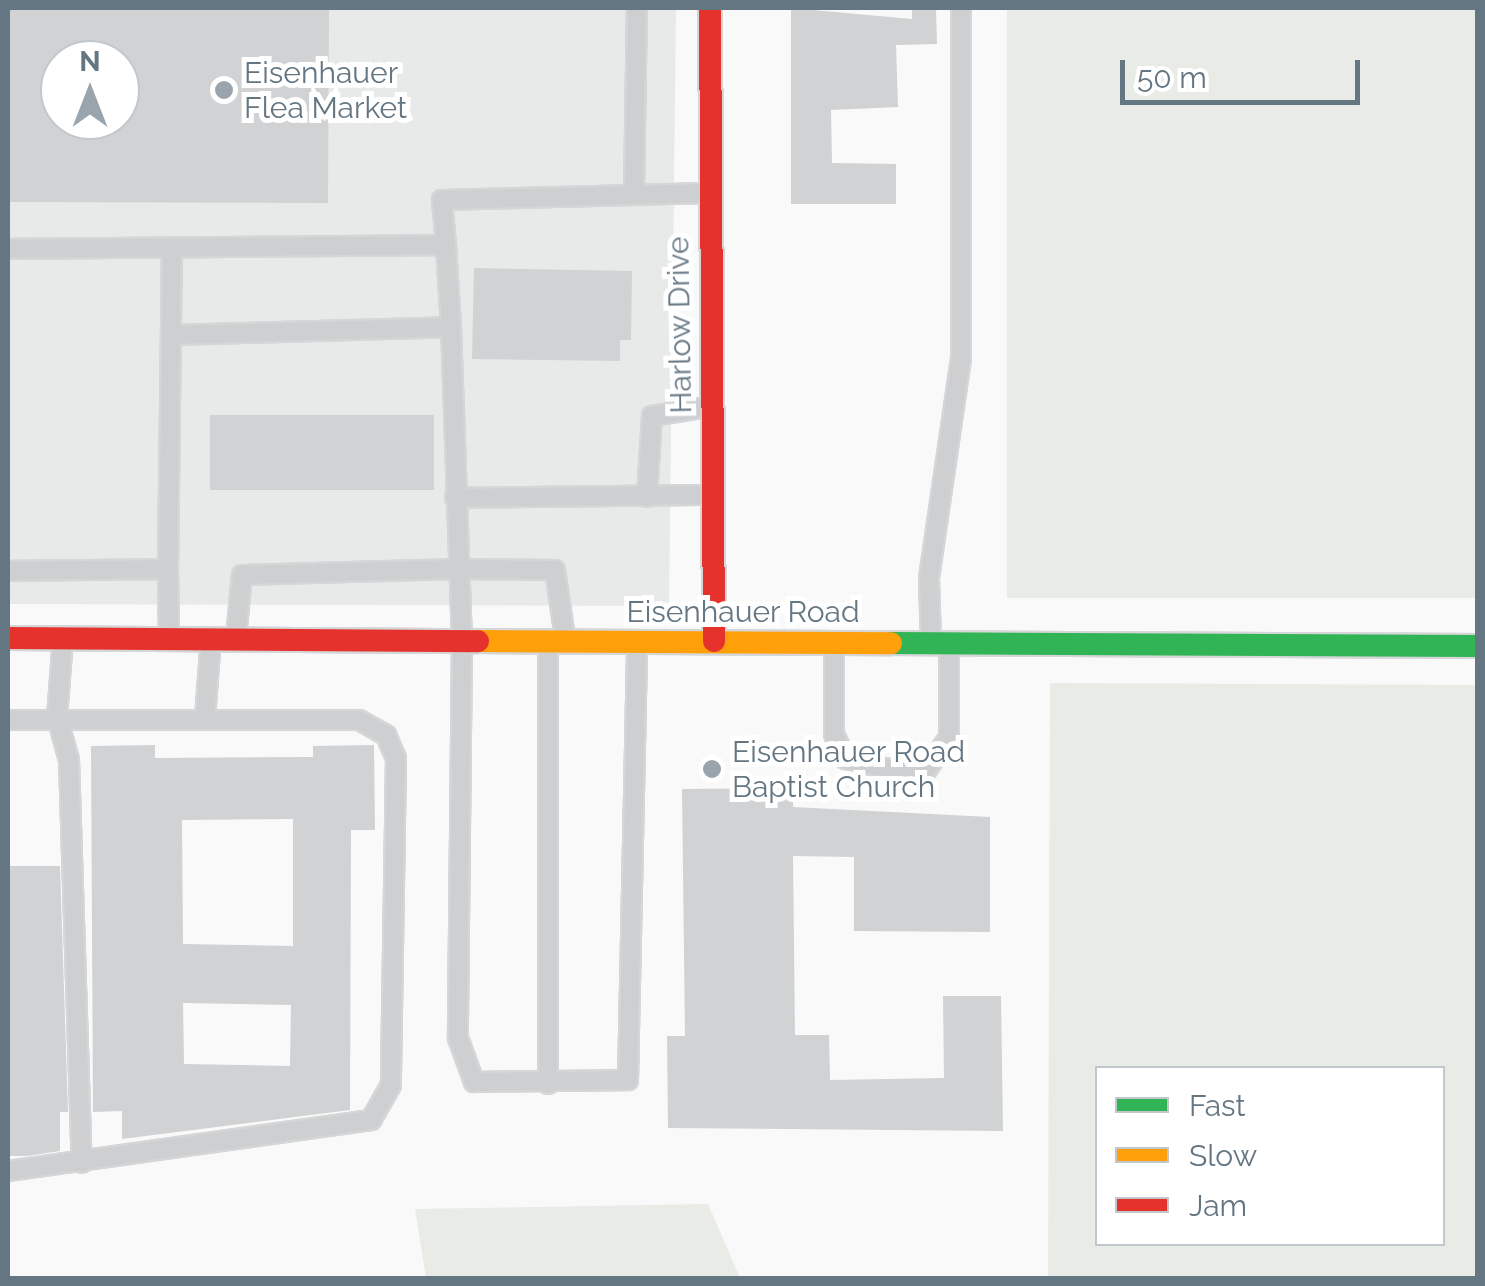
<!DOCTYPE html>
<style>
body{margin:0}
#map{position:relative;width:1485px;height:1286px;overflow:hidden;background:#f9f9f9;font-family:Raleway,sans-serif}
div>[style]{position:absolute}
.built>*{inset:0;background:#e8e9e9}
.green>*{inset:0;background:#e8ebe6;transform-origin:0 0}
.building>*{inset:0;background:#d0d2d3;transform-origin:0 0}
.roads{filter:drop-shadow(2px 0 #d5d6d7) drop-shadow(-2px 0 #d5d6d7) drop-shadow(0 2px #d5d6d7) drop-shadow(0 -2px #d5d6d7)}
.lane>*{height:18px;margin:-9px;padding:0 9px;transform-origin:9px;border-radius:9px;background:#cecfd0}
.fast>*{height:22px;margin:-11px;padding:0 11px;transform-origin:11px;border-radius:11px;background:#30b455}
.slow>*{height:22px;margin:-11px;padding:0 11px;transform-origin:11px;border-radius:11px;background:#ff9f0a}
.jam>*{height:22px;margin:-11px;padding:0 11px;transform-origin:11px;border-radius:11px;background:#e5322d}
.dots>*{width:28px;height:28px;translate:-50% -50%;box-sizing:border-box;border:5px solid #fff;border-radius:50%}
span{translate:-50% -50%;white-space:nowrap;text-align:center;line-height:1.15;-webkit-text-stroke:10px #fff;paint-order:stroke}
.poi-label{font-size:30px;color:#657683}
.left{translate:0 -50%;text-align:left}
.street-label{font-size:30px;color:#657683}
.frame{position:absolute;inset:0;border:10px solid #657683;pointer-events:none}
.legend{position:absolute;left:1095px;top:1066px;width:350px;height:180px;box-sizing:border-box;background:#fff;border:2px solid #c1c8cd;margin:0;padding:12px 18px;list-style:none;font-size:30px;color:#657683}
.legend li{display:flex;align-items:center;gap:20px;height:50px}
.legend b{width:50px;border:2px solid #c1c8cd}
.north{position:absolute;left:40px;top:40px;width:100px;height:100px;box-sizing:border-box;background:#fff;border:2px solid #c1c8cd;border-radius:50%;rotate:0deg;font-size:28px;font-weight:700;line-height:40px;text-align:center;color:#657683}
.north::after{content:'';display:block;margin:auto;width:35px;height:45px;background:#99a4ac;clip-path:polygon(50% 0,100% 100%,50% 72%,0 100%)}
.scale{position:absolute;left:1120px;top:60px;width:240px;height:45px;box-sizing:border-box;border:5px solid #657683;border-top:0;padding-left:12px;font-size:30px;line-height:35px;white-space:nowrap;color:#657683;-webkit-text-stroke:8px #fff;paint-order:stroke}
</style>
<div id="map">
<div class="built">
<i style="clip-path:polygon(evenodd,8px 8px,676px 8px,669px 606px,8px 604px,8px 8px,60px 60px,120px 60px,120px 120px,60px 120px,60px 60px)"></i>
</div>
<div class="green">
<i style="left:1007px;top:8px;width:470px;height:590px"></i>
<i style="clip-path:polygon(evenodd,1050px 683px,1477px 685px,1477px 1278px,1048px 1278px,1050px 683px,1098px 1068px,1442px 1068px,1442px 1244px,1098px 1244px,1098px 1068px)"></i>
<i style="clip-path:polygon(708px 1204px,740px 1278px,426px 1278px,415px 1209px)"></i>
</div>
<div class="building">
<i style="clip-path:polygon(evenodd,8px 8px,329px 8px,328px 203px,8px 202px,8px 8px,60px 60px,120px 60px,120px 120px,60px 120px,60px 60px)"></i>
<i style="clip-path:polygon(791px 8px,912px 19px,912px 8px,936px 8px,937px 44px,896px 45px,898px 107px,831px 110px,832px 163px,896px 164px,896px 204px,791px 204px)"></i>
<i style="clip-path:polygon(474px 268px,632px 271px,631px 340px,620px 340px,620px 361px,472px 359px)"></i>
<i style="left:210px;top:415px;width:224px;height:75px"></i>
<i style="clip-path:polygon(evenodd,155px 745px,155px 758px,313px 757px,313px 746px,374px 745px,375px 830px,351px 830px,350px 1110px,122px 1139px,122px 1111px,93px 1112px,91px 746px,155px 745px,293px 819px,293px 946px,183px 944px,182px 820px,293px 819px,155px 745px,183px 1003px,291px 1005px,290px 1066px,184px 1064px,183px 1003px)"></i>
<i style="clip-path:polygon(793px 788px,793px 807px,990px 817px,990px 932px,854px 931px,854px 857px,793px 856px,795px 1035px,829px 1035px,830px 1080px,944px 1078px,943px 996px,1001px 996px,1003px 1131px,668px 1128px,667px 1036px,685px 1036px,682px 789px)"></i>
<i style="clip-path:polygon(8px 866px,60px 866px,68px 1112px,60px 1112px,60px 1151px,27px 1156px,8px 1156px)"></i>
</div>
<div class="roads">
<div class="lane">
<i style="left:634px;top:193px;width:185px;rotate:-89.1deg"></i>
<i style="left:446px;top:245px;width:45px;rotate:-95.1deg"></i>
<i style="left:442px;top:200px;width:267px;rotate:-1.5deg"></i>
<i style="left:8px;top:249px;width:438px;rotate:-0.5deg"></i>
<i style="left:446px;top:245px;width:82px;rotate:86.5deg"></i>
<i style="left:172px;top:335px;width:279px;rotate:-1.6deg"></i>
<i style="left:451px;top:327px;width:313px;rotate:88deg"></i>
<i style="left:462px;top:640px;width:398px;rotate:90.6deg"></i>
<i style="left:458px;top:1038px;width:47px;rotate:70deg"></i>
<i style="left:474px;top:1082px;width:154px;rotate:-0.7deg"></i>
<i style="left:628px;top:1080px;width:439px;rotate:-88.8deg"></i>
<i style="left:647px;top:497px;width:81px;rotate:-86.5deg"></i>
<i style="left:652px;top:416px;width:57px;rotate:-9.1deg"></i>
<i style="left:455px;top:498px;width:255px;rotate:-0.7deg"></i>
<i style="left:168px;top:569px;width:322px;rotate:-89.3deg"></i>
<i style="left:8px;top:571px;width:160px;rotate:-0.7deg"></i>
<i style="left:168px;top:569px;width:69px;rotate:89.2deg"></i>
<i style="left:63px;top:638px;width:79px;rotate:94.3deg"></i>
<i style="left:57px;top:717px;width:45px;rotate:74.4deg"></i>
<i style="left:69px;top:760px;width:403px;rotate:88.2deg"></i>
<i style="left:236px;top:638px;width:63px;rotate:-84.6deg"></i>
<i style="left:242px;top:575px;width:215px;rotate:-1.6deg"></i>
<i style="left:457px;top:569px;width:98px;rotate:0.6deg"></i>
<i style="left:555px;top:570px;width:69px;rotate:81.6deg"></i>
<i style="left:931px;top:643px;width:65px;rotate:-91.8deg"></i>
<i style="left:929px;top:578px;width:221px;rotate:-81.7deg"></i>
<i style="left:961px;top:359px;width:351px;rotate:-90deg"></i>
<i style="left:834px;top:646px;width:88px;rotate:90deg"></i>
<i style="left:834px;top:734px;width:27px;rotate:66deg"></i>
<i style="left:845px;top:759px;width:68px;rotate:12.8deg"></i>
<i style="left:911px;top:774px;width:17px;rotate:-17deg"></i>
<i style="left:927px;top:769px;width:39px;rotate:-55deg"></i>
<i style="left:949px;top:737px;width:93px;rotate:-90deg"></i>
<i style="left:205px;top:718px;width:79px;rotate:-85.7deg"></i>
<i style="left:8px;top:720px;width:351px"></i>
<i style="left:359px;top:720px;width:31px;rotate:29deg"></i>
<i style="left:386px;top:735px;width:25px;rotate:67deg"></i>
<i style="left:396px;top:758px;width:327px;rotate:90.9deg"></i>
<i style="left:391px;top:1085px;width:40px;rotate:119.7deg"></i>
<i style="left:371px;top:1120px;width:367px;rotate:172deg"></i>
<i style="left:548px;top:1084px;width:443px;rotate:-90deg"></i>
</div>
<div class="fast">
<i style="left:891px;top:643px;width:587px;rotate:0.29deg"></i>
</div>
<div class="slow">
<i style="left:478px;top:641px;width:413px;rotate:0.3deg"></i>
</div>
<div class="jam">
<i style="left:710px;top:8px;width:633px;rotate:89.64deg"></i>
<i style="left:8px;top:638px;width:470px;rotate:0.4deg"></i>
</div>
</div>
<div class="dots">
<i style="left:224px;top:90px;background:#99a4ac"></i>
<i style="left:712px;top:769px;background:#99a4ac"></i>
</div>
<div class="poi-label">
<span class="left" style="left:244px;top:90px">Eisenhauer<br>Flea Market</span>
<span class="left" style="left:732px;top:769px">Eisenhauer Road<br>Baptist Church</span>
</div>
<div class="street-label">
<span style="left:680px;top:325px;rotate:-91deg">Harlow Drive</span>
<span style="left:743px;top:612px">Eisenhauer Road</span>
</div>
<div class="frame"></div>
<ul class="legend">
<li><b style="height:12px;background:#30b455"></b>Fast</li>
<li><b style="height:12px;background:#ff9f0a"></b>Slow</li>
<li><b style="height:12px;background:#e5322d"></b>Jam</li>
</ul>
<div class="north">N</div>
<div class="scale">50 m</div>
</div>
